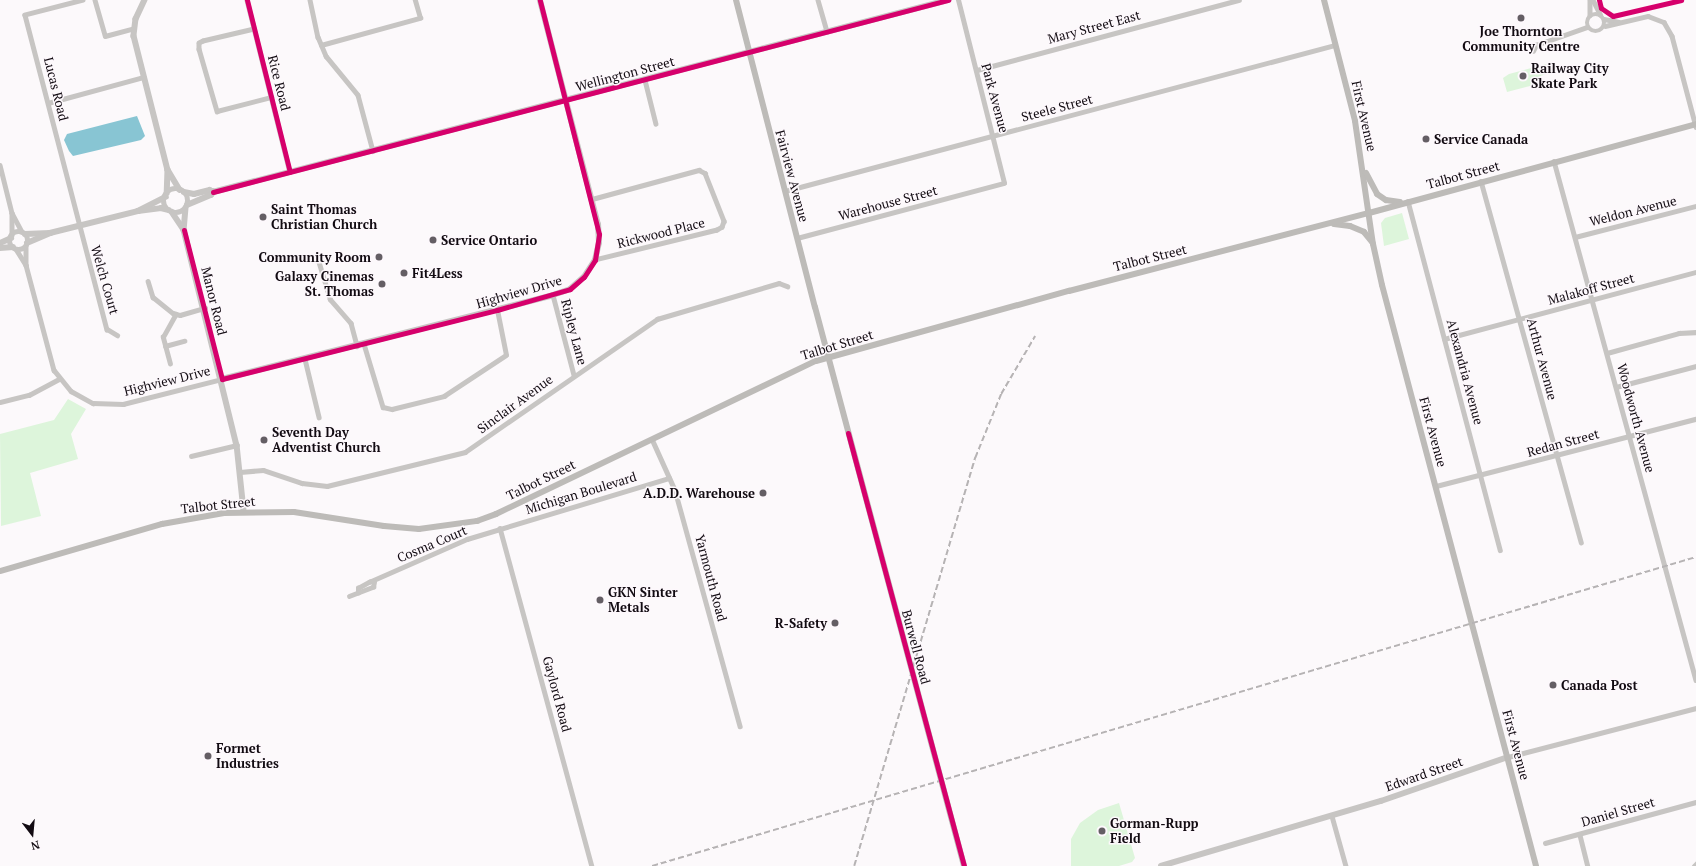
<!DOCTYPE html>
<style>
body{margin:0}
#map{position:relative;width:1696px;height:866px;overflow:hidden;background:#fcf9fb;font-family:"PT Serif",serif}
div>[style]{position:absolute}
.green>*{inset:0;background:#ddf5db}
.water>*{inset:0;background:#88c5d3}
.minor>*{height:4.5px;margin:-2.25px;padding:0 2.25px;transform-origin:2.25px;border-radius:2.25px;background:#c7c5c3}
.minor>.ring{margin:-2.25px;padding:0;box-sizing:content-box;background:none;border:4.5px solid #c7c5c3;border-radius:50%}
.tertiary>*{height:5.5px;margin:-2.75px;padding:0 2.75px;transform-origin:2.75px;border-radius:2.75px;background:#c7c5c3}
.tertiary>.ring{margin:-2.75px;padding:0;box-sizing:content-box;background:none;border:5.5px solid #c7c5c3;border-radius:50%}
.secondary>*{height:6px;margin:-3px;padding:0 3px;transform-origin:3px;border-radius:3px;background:#bdbbb8}
.rail>*{height:1.5px;margin-top:-0.75px;transform-origin:0;background:repeating-linear-gradient(90deg,#b6b3b4 0 6px,transparent 0 9px)}
.cycleway>*{height:5px;margin:-2.5px;padding:0 2.5px;transform-origin:2.5px;border-radius:2.5px;background:#d6006c}
.dots>*{width:11px;height:11px;translate:-50% -50%;box-sizing:border-box;border:2px solid #fdf8fc;border-radius:50%}
span{translate:-50% -50%;white-space:nowrap;text-align:center;line-height:1.15;-webkit-text-stroke:3px #fdf8fc;paint-order:stroke}
.street-label{font-size:13px;color:#120b12}
.poi-label{font-size:13px;color:#120b12;font-weight:700}
.left{translate:0 -50%;text-align:left}
.right{translate:-100% -50%;text-align:right}
.north{position:absolute;left:12px;top:814px;width:40px;height:40px;-webkit-text-stroke:3px #fdf8fc;paint-order:stroke;rotate:164deg;font-size:11px;font-weight:700;line-height:16px;text-align:center;color:#120b12}
.north::after{content:'';display:block;margin:auto;width:14px;height:18px;background:#120b12;clip-path:polygon(50% 0,100% 100%,50% 72%,0 100%)}
</style>
<div id="map">
<div class="green">
<i style="clip-path:polygon(1546px 64px,1548px 73px,1533px 79px,1534px 85px,1507px 92px,1503px 78px,1509px 74px)"></i>
<i style="clip-path:polygon(1402px 213px,1409px 239px,1384px 246px,1381px 223px,1385px 218px)"></i>
<i style="clip-path:polygon(68px 399px,86px 409px,71px 434px,78px 459px,30px 473px,41px 516px,1px 526px,0 434px,54px 420px)"></i>
<i style="clip-path:polygon(1119px 803px,1135px 858px,1132px 862px,1119px 866px,1071px 866px,1071px 839px,1080px 823px,1098px 810px)"></i>
</div>
<div class="water">
<i style="clip-path:polygon(137px 116px,145px 136px,141px 140px,73px 156px,69px 151px,64px 140px,67px 134px)"></i>
</div>
<div class="minor">
<i style="left:83px;top:0;width:60px;rotate:165.5deg"></i>
<i style="left:25px;top:15px;width:325px;rotate:75.4deg"></i>
<i style="left:107px;top:329px;width:12px;rotate:31deg"></i>
<i style="left:95px;top:0;width:37px;rotate:74deg"></i>
<i style="left:105px;top:36px;width:30px;rotate:-15deg"></i>
<i style="left:247px;top:0;width:177px;rotate:76deg"></i>
<i style="left:310px;top:0;width:38px;rotate:78deg"></i>
<i style="left:318px;top:37px;width:21px;rotate:67deg"></i>
<i style="left:326px;top:56px;width:50px;rotate:50.6deg"></i>
<i style="left:358px;top:95px;width:58px;rotate:75deg"></i>
<i style="left:818px;top:0;width:33px;rotate:74deg"></i>
<i style="left:1590px;top:0;width:15px;rotate:90deg"></i>
<i style="left:1593px;top:0;width:16px;rotate:63deg"></i>
<i class="ring" style="left:1587px;top:14px;width:13.5px;height:13.5px"></i>
<i style="left:1604px;top:19px;width:15px;rotate:11deg"></i>
<i style="left:1605px;top:26px;width:44px;rotate:-13.1deg"></i>
<i style="left:1648px;top:16px;width:17px;rotate:21deg"></i>
<i style="left:1664px;top:22px;width:16px;rotate:60deg"></i>
<i style="left:1672px;top:36px;width:94px;rotate:75.2deg"></i>
<i style="left:254px;top:29px;width:52px;rotate:166.8deg"></i>
<i style="left:203px;top:41px;width:4px;rotate:153deg"></i>
<i style="left:199px;top:43px;width:6px;rotate:90deg"></i>
<i style="left:199px;top:49px;width:65px;rotate:73.8deg"></i>
<i style="left:217px;top:111px;width:56px;rotate:-14.5deg"></i>
<i style="left:321px;top:45px;width:103px;rotate:-15.3deg"></i>
<i style="left:420px;top:18px;width:19px;rotate:-106deg"></i>
<i style="left:1533px;top:51px;width:7px;rotate:-63deg"></i>
<i style="left:1536px;top:45px;width:54px;rotate:-19.4deg"></i>
<i style="left:977px;top:70px;width:271px;rotate:-15deg"></i>
<i style="left:645px;top:80px;width:45px;rotate:76deg"></i>
<i style="left:48px;top:103px;width:99px;rotate:-15.2deg"></i>
<i style="left:1554px;top:161px;width:538px;rotate:74.7deg"></i>
<i style="left:0;top:165px;width:49px;rotate:76deg"></i>
<i style="left:12px;top:213px;width:22px;rotate:90deg"></i>
<i style="left:1481px;top:181px;width:375px;rotate:74.5deg"></i>
<i style="left:785px;top:191px;width:569px;rotate:-14.87deg"></i>
<i style="left:592px;top:199px;width:111px;rotate:-15.2deg"></i>
<i style="left:699px;top:170px;width:7px;rotate:27deg"></i>
<i style="left:705px;top:173px;width:52px;rotate:68.4deg"></i>
<i style="left:724px;top:221px;width:6px;rotate:108deg"></i>
<i style="left:722px;top:227px;width:6px;rotate:149deg"></i>
<i style="left:717px;top:230px;width:126px;rotate:166.2deg"></i>
<i style="left:1408px;top:201px;width:361px;rotate:75.2deg"></i>
<i style="left:12px;top:213px;width:21px;rotate:62deg"></i>
<i style="left:1575px;top:237px;width:125px;rotate:-14.4deg"></i>
<i style="left:797px;top:238px;width:214px;rotate:-14.9deg"></i>
<i style="left:1004px;top:183px;width:189px;rotate:-104.1deg"></i>
<i style="left:26px;top:246px;width:19px;rotate:90deg"></i>
<i style="left:26px;top:265px;width:109px;rotate:75.1deg"></i>
<i style="left:54px;top:370px;width:27px;rotate:51deg"></i>
<i style="left:71px;top:391px;width:25px;rotate:29deg"></i>
<i style="left:93px;top:403px;width:30px;rotate:2deg"></i>
<i style="left:123px;top:404px;width:102px;rotate:-14.2deg"></i>
<i style="left:16px;top:249px;width:19px;rotate:58deg"></i>
<i style="left:319px;top:262px;width:39px;rotate:73deg"></i>
<i style="left:330px;top:299px;width:32px;rotate:49deg"></i>
<i style="left:351px;top:323px;width:24px;rotate:75deg"></i>
<i style="left:148px;top:281px;width:17px;rotate:73deg"></i>
<i style="left:153px;top:297px;width:26px;rotate:39deg"></i>
<i style="left:173px;top:313px;width:7px;rotate:16deg"></i>
<i style="left:180px;top:315px;width:26px;rotate:-16deg"></i>
<i style="left:553px;top:295px;width:83px;rotate:75.3deg"></i>
<i style="left:1444px;top:339px;width:261px;rotate:-14.9deg"></i>
<i style="left:364px;top:344px;width:66px;rotate:73.2deg"></i>
<i style="left:383px;top:407px;width:9px;rotate:13deg"></i>
<i style="left:392px;top:409px;width:54px;rotate:-14deg"></i>
<i style="left:444px;top:396px;width:74px;rotate:-33.5deg"></i>
<i style="left:506px;top:355px;width:46px;rotate:-101.3deg"></i>
<i style="left:165px;top:346px;width:20px;rotate:-15deg"></i>
<i style="left:1607px;top:353px;width:75px;rotate:-15.5deg"></i>
<i style="left:1679px;top:333px;width:17px;rotate:-3deg"></i>
<i style="left:305px;top:359px;width:60px;rotate:76.4deg"></i>
<i style="left:170px;top:364px;width:28px;rotate:-105deg"></i>
<i style="left:163px;top:337px;width:26px;rotate:-61deg"></i>
<i style="left:1616px;top:387px;width:83px;rotate:-14.7deg"></i>
<i style="left:0;top:402px;width:30px;rotate:-14deg"></i>
<i style="left:29px;top:395px;width:34px;rotate:-28deg"></i>
<i style="left:652px;top:439px;width:56px;rotate:65.7deg"></i>
<i style="left:675px;top:490px;width:245px;rotate:74.6deg"></i>
<i style="left:191px;top:456px;width:47px;rotate:-13.4deg"></i>
<i style="left:240px;top:472px;width:23px;rotate:-5deg"></i>
<i style="left:263px;top:470px;width:41px;rotate:18.4deg"></i>
<i style="left:302px;top:483px;width:25px;rotate:7deg"></i>
<i style="left:327px;top:486px;width:142px;rotate:-13.8deg"></i>
<i style="left:465px;top:452px;width:234px;rotate:-34.7deg"></i>
<i style="left:657px;top:319px;width:127px;rotate:-16.4deg"></i>
<i style="left:779px;top:283px;width:9px;rotate:21deg"></i>
<i style="left:1436px;top:486px;width:268px;rotate:-14.5deg"></i>
<i style="left:500px;top:528px;width:350px;rotate:74.8deg"></i>
<i style="left:358px;top:593px;width:5px;rotate:-90deg"></i>
<i style="left:358px;top:588px;width:13px;rotate:-29deg"></i>
<i style="left:369px;top:582px;width:107px;rotate:-23.7deg"></i>
<i style="left:467px;top:539px;width:211px;rotate:-16.8deg"></i>
<i style="left:349px;top:596px;width:26px;rotate:-21deg"></i>
<i style="left:373px;top:587px;width:5px;rotate:-79deg"></i>
<i style="left:1508px;top:757px;width:194px;rotate:-14.6deg"></i>
<i style="left:1332px;top:816px;width:52px;rotate:74.4deg"></i>
<i style="left:1580px;top:835px;width:32px;rotate:76deg"></i>
<i style="left:1545px;top:843px;width:156px;rotate:-15.2deg"></i>
<i style="left:1694px;top:866px;width:3px;rotate:-45deg"></i>
</div>
<div class="tertiary">
<i style="left:145px;top:0;width:21px;rotate:115deg"></i>
<i style="left:136px;top:19px;width:17px;rotate:97deg"></i>
<i style="left:134px;top:36px;width:138px;rotate:75.8deg"></i>
<i style="left:168px;top:170px;width:23px;rotate:92deg"></i>
<i style="left:168px;top:170px;width:23px;rotate:59deg"></i>
<i class="ring" style="left:164px;top:189px;width:18.5px;height:18.5px"></i>
<i style="left:184px;top:192px;width:10px;rotate:11deg"></i>
<i style="left:194px;top:194px;width:16px;rotate:-14deg"></i>
<i style="left:210px;top:190px;width:4px;rotate:34deg"></i>
<i style="left:213px;top:192px;width:760px;rotate:-14.64deg"></i>
<i style="left:187px;top:205px;width:26px;rotate:-23deg"></i>
<i style="left:211px;top:195px;width:4px;rotate:-56deg"></i>
<i style="left:186px;top:208px;width:22px;rotate:95deg"></i>
<i style="left:184px;top:230px;width:221px;rotate:76.2deg"></i>
<i style="left:237px;top:445px;width:66px;rotate:83.9deg"></i>
<i style="left:138px;top:211px;width:31px;rotate:-27deg"></i>
<i style="left:172px;top:212px;width:22px;rotate:56deg"></i>
<i class="ring" style="left:10px;top:232px;width:12.5px;height:12.5px"></i>
<i style="left:25px;top:234px;width:25px;rotate:-2deg"></i>
<i style="left:0;top:243px;width:12px;rotate:-24deg"></i>
<i style="left:27px;top:243px;width:25px;rotate:-23deg"></i>
<i style="left:50px;top:233px;width:91px;rotate:-14deg"></i>
<i style="left:138px;top:211px;width:23px;rotate:-7deg"></i>
<i style="left:161px;top:208px;width:8px;rotate:14deg"></i>
<i style="left:0;top:248px;width:13px;rotate:-4deg"></i>
<i style="left:222px;top:379px;width:341px;rotate:-14.2deg"></i>
<i style="left:553px;top:295px;width:18px;rotate:-19deg"></i>
<i style="left:570px;top:289px;width:18px;rotate:-41deg"></i>
<i style="left:584px;top:277px;width:20px;rotate:-57deg"></i>
<i style="left:595px;top:260px;width:17px;rotate:-77deg"></i>
<i style="left:599px;top:243px;width:18px;rotate:-93deg"></i>
<i style="left:598px;top:225px;width:232px;rotate:-104.5deg"></i>
<i style="left:1161px;top:866px;width:229px;rotate:-16.5deg"></i>
<i style="left:1381px;top:801px;width:134px;rotate:-19.1deg"></i>
</div>
<div class="secondary">
<i style="left:736px;top:0;width:317px;rotate:75.6deg"></i>
<i style="left:815px;top:307px;width:579px;rotate:75.07deg"></i>
<i style="left:1324px;top:0;width:125px;rotate:75.6deg"></i>
<i style="left:1355px;top:121px;width:124px;rotate:81.7deg"></i>
<i style="left:1373px;top:244px;width:42px;rotate:77.6deg"></i>
<i style="left:1382px;top:285px;width:601px;rotate:75.15deg"></i>
<i style="left:1366px;top:173px;width:24px;rotate:62deg"></i>
<i style="left:1377px;top:194px;width:11px;rotate:34deg"></i>
<i style="left:1386px;top:200px;width:14px;rotate:8deg"></i>
<i style="left:1334px;top:224px;width:16px;rotate:7deg"></i>
<i style="left:1350px;top:226px;width:15px;rotate:23deg"></i>
<i style="left:1364px;top:232px;width:13px;rotate:51deg"></i>
<i style="left:0;top:571px;width:169px;rotate:-16.2deg"></i>
<i style="left:162px;top:524px;width:63px;rotate:-10.1deg"></i>
<i style="left:224px;top:513px;width:70px;rotate:-0.8deg"></i>
<i style="left:294px;top:512px;width:91px;rotate:8.8deg"></i>
<i style="left:384px;top:526px;width:35px;rotate:5deg"></i>
<i style="left:419px;top:529px;width:59px;rotate:-7.9deg"></i>
<i style="left:477px;top:521px;width:20px;rotate:-20deg"></i>
<i style="left:496px;top:514px;width:355px;rotate:-25.6deg"></i>
<i style="left:816px;top:361px;width:263px;rotate:-15.5deg"></i>
<i style="left:1069px;top:291px;width:310px;rotate:-14.6deg"></i>
<i style="left:1369px;top:213px;width:339px;rotate:-15.2deg"></i>
</div>
<div class="rail">
<i style="left:652px;top:866px;width:1089px;rotate:-16.49deg"></i>
<i style="left:854px;top:866px;width:426px;rotate:-73.5deg"></i>
<i style="left:975px;top:458px;width:69px;rotate:-67.9deg"></i>
<i style="left:1001px;top:394px;width:67px;rotate:-59.6deg"></i>
</div>
<div class="cycleway">
<i style="left:247px;top:0;width:177px;rotate:76deg"></i>
<i style="left:1599px;top:0;width:8px;rotate:76deg"></i>
<i style="left:1601px;top:8px;width:14px;rotate:34deg"></i>
<i style="left:1613px;top:16px;width:70px;rotate:-13.2deg"></i>
<i style="left:213px;top:192px;width:760px;rotate:-14.64deg"></i>
<i style="left:184px;top:230px;width:154px;rotate:75.7deg"></i>
<i style="left:222px;top:379px;width:284px;rotate:-14.1deg"></i>
<i style="left:497px;top:310px;width:76px;rotate:-16deg"></i>
<i style="left:570px;top:289px;width:18px;rotate:-41deg"></i>
<i style="left:584px;top:277px;width:20px;rotate:-57deg"></i>
<i style="left:595px;top:260px;width:26px;rotate:-81deg"></i>
<i style="left:599px;top:234px;width:241px;rotate:-104.2deg"></i>
<i style="left:848px;top:433px;width:448px;rotate:75deg"></i>
</div>
<div class="dots">
<i style="left:1521px;top:18px;background:#645e64"></i>
<i style="left:1523px;top:76px;background:#645e64"></i>
<i style="left:1426px;top:139px;background:#645e64"></i>
<i style="left:263px;top:217px;background:#645e64"></i>
<i style="left:433px;top:240px;background:#645e64"></i>
<i style="left:379px;top:257px;background:#645e64"></i>
<i style="left:404px;top:273px;background:#645e64"></i>
<i style="left:382px;top:284px;background:#645e64"></i>
<i style="left:264px;top:440px;background:#645e64"></i>
<i style="left:763px;top:493px;background:#645e64"></i>
<i style="left:600px;top:600px;background:#645e64"></i>
<i style="left:835px;top:623px;background:#645e64"></i>
<i style="left:1553px;top:685px;background:#645e64"></i>
<i style="left:208px;top:756px;background:#645e64"></i>
<i style="left:1102px;top:831px;background:#645e64"></i>
</div>
<div class="street-label">
<span style="left:1094px;top:27px;rotate:-15deg">Mary Street East</span>
<span style="left:625px;top:74px;rotate:-15deg">Wellington Street</span>
<span style="left:279px;top:83px;rotate:76deg">Rice Road</span>
<span style="left:56px;top:89px;rotate:76deg">Lucas Road</span>
<span style="left:995px;top:98px;rotate:75deg">Park Avenue</span>
<span style="left:1057px;top:108px;rotate:-15deg">Steele Street</span>
<span style="left:1364px;top:116px;rotate:77deg">First Avenue</span>
<span style="left:1463px;top:175px;rotate:-15deg">Talbot Street</span>
<span style="left:792px;top:176px;rotate:75deg">Fairview Avenue</span>
<span style="left:888px;top:203px;rotate:-15deg">Warehouse Street</span>
<span style="left:1633px;top:211px;rotate:-14deg">Weldon Avenue</span>
<span style="left:661px;top:233px;rotate:-14deg">Rickwood Place</span>
<span style="left:1150px;top:258px;rotate:-14deg">Talbot Street</span>
<span style="left:105px;top:280px;rotate:74deg">Welch Court</span>
<span style="left:1591px;top:289px;rotate:-15deg">Malakoff Street</span>
<span style="left:519px;top:292px;rotate:-16deg">Highview Drive</span>
<span style="left:214px;top:301px;rotate:76deg">Manor Road</span>
<span style="left:574px;top:332px;rotate:75deg">Ripley Lane</span>
<span style="left:837px;top:345px;rotate:-17deg">Talbot Street</span>
<span style="left:1542px;top:359px;rotate:75deg">Arthur Avenue</span>
<span style="left:1465px;top:372px;rotate:75deg">Alexandria Avenue</span>
<span style="left:167px;top:381px;rotate:-14deg">Highview Drive</span>
<span style="left:515px;top:404px;rotate:-36deg">Sinclair Avenue</span>
<span style="left:1636px;top:418px;rotate:75deg">Woodworth Avenue</span>
<span style="left:1433px;top:432px;rotate:75deg">First Avenue</span>
<span style="left:1563px;top:443px;rotate:-15deg">Redan Street</span>
<span style="left:541px;top:480px;rotate:-26deg">Talbot Street</span>
<span style="left:581px;top:493px;rotate:-17deg">Michigan Boulevard</span>
<span style="left:218px;top:505px;rotate:-6deg">Talbot Street</span>
<span style="left:432px;top:544px;rotate:-23deg">Cosma Court</span>
<span style="left:711px;top:578px;rotate:75deg">Yarmouth Road</span>
<span style="left:916px;top:647px;rotate:75deg">Burwell Road</span>
<span style="left:557px;top:694px;rotate:75deg">Gaylord Road</span>
<span style="left:1516px;top:745px;rotate:75deg">First Avenue</span>
<span style="left:1424px;top:774px;rotate:-19deg">Edward Street</span>
<span style="left:1618px;top:812px;rotate:-16deg">Daniel Street</span>
</div>
<div class="poi-label">
<span style="left:1521px;top:39px">Joe Thornton<br>Community Centre</span>
<span class="left" style="left:1531px;top:76px">Railway City<br>Skate Park</span>
<span class="left" style="left:1434px;top:139px">Service Canada</span>
<span class="left" style="left:271px;top:217px">Saint Thomas<br>Christian Church</span>
<span class="left" style="left:441px;top:240px">Service Ontario</span>
<span class="right" style="left:371px;top:257px">Community Room</span>
<span class="left" style="left:412px;top:273px">Fit4Less</span>
<span class="right" style="left:374px;top:284px">Galaxy Cinemas<br>St. Thomas</span>
<span class="left" style="left:272px;top:440px">Seventh Day<br>Adventist Church</span>
<span class="right" style="left:755px;top:493px">A.D.D. Warehouse</span>
<span class="left" style="left:608px;top:600px">GKN Sinter<br>Metals</span>
<span class="right" style="left:827px;top:623px">R-Safety</span>
<span class="left" style="left:1561px;top:685px">Canada Post</span>
<span class="left" style="left:216px;top:756px">Formet<br>Industries</span>
<span class="left" style="left:1110px;top:831px">Gorman-Rupp<br>Field</span>
</div>
<div class="north">N</div>
</div>
